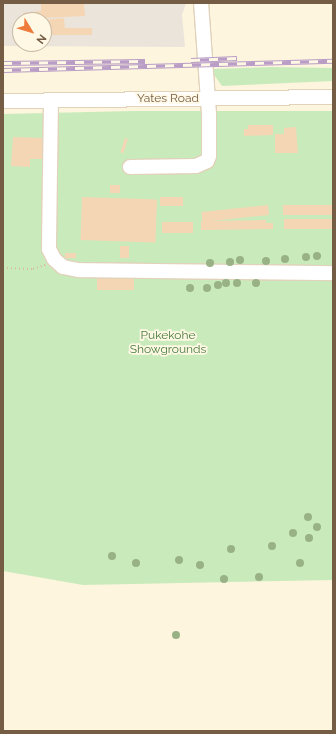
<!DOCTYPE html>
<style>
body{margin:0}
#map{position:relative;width:336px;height:734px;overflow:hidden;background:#fdf5de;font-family:Raleway,sans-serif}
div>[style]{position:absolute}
.industrial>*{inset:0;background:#ebe4db}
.green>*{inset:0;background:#c9ebbc}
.building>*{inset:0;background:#f4d6b4;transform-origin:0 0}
.path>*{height:2px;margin-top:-1px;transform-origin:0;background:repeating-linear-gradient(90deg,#d9b998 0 1px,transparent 0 4px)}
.roads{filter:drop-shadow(1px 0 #e1d2ba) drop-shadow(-1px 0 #e1d2ba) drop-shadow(0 1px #e1d2ba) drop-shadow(0 -1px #e1d2ba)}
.minor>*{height:14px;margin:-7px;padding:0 7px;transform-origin:7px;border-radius:7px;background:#fff}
.rail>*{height:4.5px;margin-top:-2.25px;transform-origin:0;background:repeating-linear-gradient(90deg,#fff8e5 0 9px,#b99dc6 0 18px);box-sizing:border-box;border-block:1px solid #b99dc6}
.trees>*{width:8px;height:8px;margin:-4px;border-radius:50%;background:#99b285}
span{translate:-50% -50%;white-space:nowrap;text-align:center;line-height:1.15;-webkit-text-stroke:3.5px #fff8e5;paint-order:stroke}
.street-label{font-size:12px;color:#745c45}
.park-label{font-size:12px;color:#477b3c}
.frame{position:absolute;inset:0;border:4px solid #745c45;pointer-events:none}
.north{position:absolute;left:12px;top:12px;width:40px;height:40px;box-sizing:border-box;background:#fff8e5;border:1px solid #c7baa5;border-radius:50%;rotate:128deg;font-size:11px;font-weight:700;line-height:16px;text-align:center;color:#745c45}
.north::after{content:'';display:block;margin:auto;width:14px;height:18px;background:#ef7b3b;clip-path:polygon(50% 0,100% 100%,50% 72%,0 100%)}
</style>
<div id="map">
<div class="industrial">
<i style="clip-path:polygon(evenodd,3px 3px,186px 3px,182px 15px,185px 47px,3px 46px,3px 3px,20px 20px,44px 20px,44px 44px,20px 44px,20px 20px)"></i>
</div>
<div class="green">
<i style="clip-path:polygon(272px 67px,333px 68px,333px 81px,222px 86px,212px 72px,212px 69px)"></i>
<i style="clip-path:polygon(133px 111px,333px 111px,333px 580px,83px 585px,3px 571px,3px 114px)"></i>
</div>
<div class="building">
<i style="clip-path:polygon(41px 3px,84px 4px,85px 16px,23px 19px,23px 13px,41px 11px)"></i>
<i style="left:64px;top:18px;width:11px;height:20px;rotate:85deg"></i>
<i style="left:92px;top:28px;width:7px;height:47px;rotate:90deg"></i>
<i style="clip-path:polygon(248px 125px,273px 125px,273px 135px,244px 136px,244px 129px,248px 129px)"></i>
<i style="clip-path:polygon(296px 127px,298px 153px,275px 153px,275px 134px,284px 134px,284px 128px)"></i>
<i style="clip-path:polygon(13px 137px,44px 138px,43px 159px,30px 159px,30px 167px,11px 166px)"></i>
<i style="left:125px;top:138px;width:3px;height:15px;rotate:18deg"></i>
<i style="left:110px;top:185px;width:10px;height:8px"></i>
<i style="left:82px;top:197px;width:75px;height:43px;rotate:2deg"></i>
<i style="left:160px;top:197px;width:23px;height:9px"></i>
<i style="left:268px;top:205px;width:10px;height:67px;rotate:84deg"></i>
<i style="left:283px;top:205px;width:50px;height:10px"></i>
<i style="left:333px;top:219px;width:10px;height:49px;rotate:90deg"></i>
<i style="clip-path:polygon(266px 220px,266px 223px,273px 223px,273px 229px,201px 230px,201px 221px)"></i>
<i style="left:162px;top:222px;width:31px;height:11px"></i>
<i style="left:120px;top:246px;width:9px;height:12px"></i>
<i style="left:76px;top:253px;width:5px;height:11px;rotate:90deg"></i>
<i style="left:97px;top:275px;width:37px;height:15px"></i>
</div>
<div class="path">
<i style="left:3px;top:268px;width:30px;rotate:2deg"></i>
<i style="left:33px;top:269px;width:13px;rotate:-18deg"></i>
</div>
<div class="roads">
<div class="minor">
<i style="left:51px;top:100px;width:149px;rotate:90.8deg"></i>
<i style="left:49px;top:249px;width:11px;rotate:63deg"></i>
<i style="left:54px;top:259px;width:12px;rotate:42deg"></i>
<i style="left:63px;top:267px;width:16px;rotate:11deg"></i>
<i style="left:79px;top:270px;width:254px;rotate:0.7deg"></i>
<i style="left:3px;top:101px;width:330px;rotate:-0.7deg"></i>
<i style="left:130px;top:167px;width:66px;rotate:-0.9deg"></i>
<i style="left:196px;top:166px;width:12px;rotate:-24deg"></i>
<i style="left:207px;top:161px;width:5px;rotate:-68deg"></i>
<i style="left:209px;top:156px;width:42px;rotate:-90deg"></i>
<i style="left:209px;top:114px;width:111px;rotate:-94.1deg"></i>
</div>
</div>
<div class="rail">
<i style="left:191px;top:60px;width:46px;rotate:-2.5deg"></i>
<i style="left:3px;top:63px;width:142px;rotate:-0.8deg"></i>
<i style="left:3px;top:70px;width:330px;rotate:-1.6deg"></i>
</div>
<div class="trees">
<i style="left:317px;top:256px"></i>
<i style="left:306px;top:257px"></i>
<i style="left:285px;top:259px"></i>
<i style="left:240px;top:260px"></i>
<i style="left:266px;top:261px"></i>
<i style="left:230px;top:262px"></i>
<i style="left:210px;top:263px"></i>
<i style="left:226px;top:283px"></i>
<i style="left:237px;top:283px"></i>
<i style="left:256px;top:283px"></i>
<i style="left:218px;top:285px"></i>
<i style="left:190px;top:288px"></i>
<i style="left:207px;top:288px"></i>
<i style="left:308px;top:517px"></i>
<i style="left:317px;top:527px"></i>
<i style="left:293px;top:533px"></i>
<i style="left:309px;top:538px"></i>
<i style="left:272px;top:546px"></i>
<i style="left:231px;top:549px"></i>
<i style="left:112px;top:556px"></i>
<i style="left:179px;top:560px"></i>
<i style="left:136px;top:563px"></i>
<i style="left:300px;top:563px"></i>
<i style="left:200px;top:565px"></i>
<i style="left:259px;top:577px"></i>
<i style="left:224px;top:579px"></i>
<i style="left:176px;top:635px"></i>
</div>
<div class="street-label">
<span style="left:168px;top:99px">Yates Road</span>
</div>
<div class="park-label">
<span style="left:168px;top:343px">Pukekohe<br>Showgrounds</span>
</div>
<div class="frame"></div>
<div class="north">N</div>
</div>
